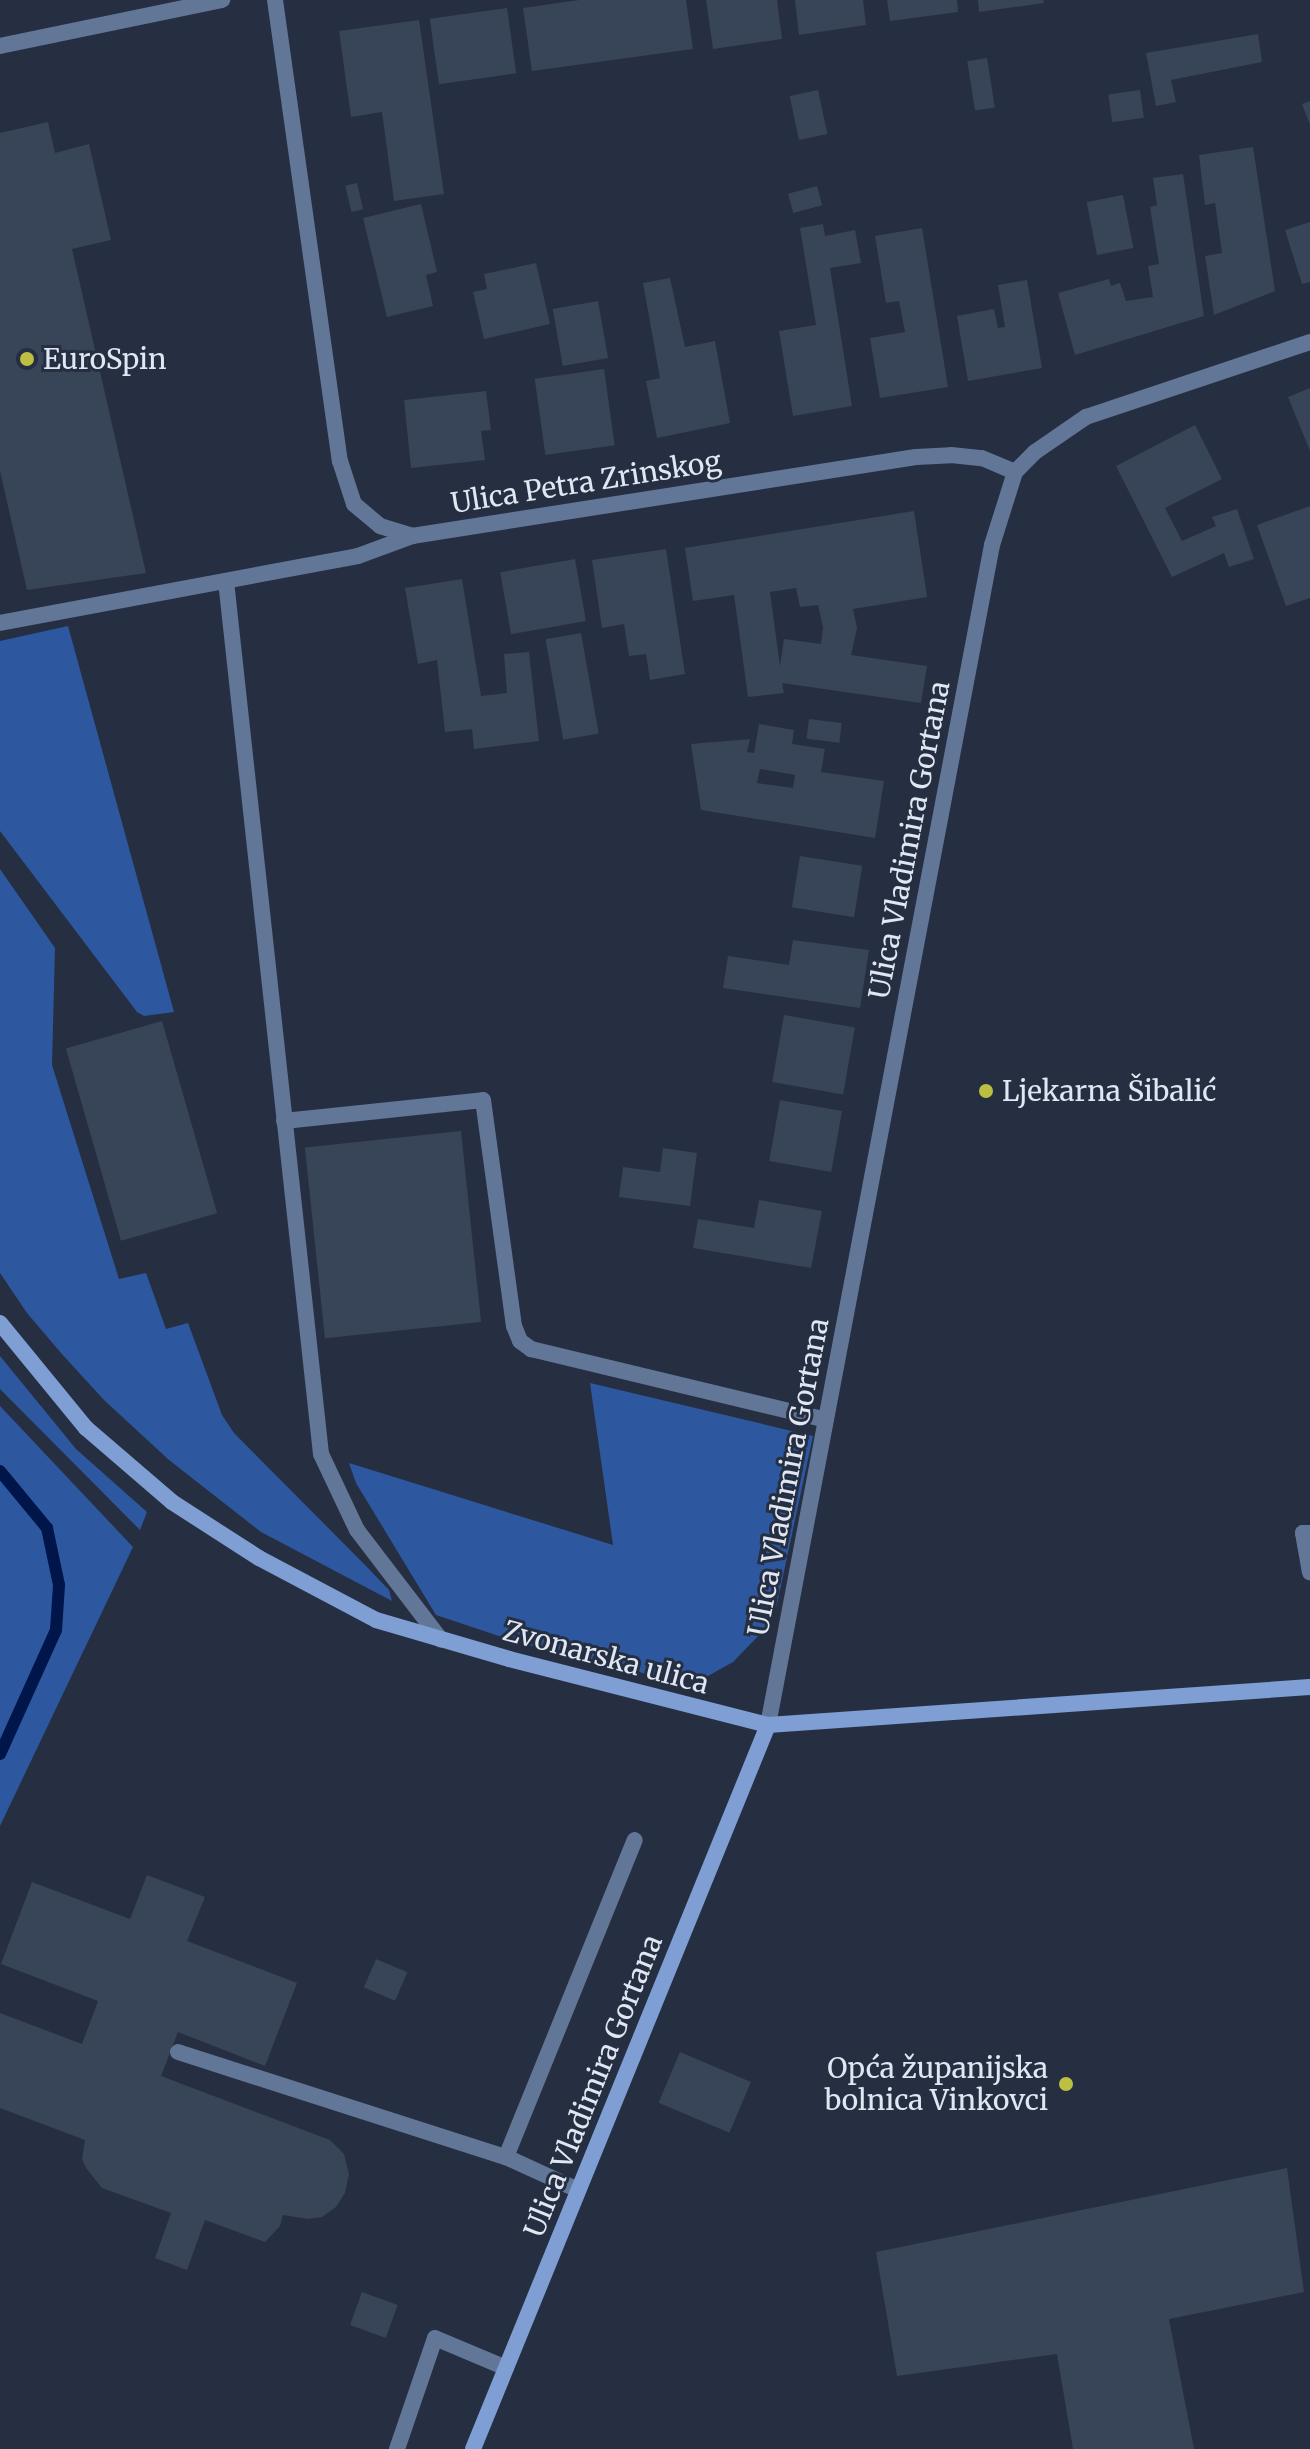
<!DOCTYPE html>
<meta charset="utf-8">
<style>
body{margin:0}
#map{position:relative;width:1310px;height:2449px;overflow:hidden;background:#252f41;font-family:Merriweather,serif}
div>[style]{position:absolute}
.green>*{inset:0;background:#2d579f}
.stream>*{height:12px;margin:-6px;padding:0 6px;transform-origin:6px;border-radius:6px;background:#001549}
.building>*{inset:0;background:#384457;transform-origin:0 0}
.service>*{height:16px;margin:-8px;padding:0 8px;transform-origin:8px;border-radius:8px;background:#627698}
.minor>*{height:16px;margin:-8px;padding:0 8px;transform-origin:8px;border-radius:8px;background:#627698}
.tertiary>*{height:16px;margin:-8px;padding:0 8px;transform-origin:8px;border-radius:8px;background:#627698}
.secondary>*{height:16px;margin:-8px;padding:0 8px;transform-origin:8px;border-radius:8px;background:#7e9ed4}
.dots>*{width:22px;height:22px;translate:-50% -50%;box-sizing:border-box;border:4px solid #252f41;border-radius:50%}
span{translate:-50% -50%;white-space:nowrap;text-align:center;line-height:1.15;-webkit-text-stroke:6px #252f41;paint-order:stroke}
.poi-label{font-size:28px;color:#e0e7f3}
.left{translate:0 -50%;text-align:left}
.right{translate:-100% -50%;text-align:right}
.street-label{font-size:28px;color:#e0e7f3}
</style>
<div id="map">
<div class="green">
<i style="clip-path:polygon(68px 626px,174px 1012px,144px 1016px,137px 1012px,0 831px,0 641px)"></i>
<i style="clip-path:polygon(0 869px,55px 948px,52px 1065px,119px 1279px,146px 1273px,166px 1329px,188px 1323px,222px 1415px,234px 1433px,367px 1567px,389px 1590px,392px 1601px,261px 1532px,169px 1460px,104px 1400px,61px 1353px,27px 1313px,0 1273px)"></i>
<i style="clip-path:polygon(0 1356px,76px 1449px,147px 1512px,140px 1530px,0 1389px)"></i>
<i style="clip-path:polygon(590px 1383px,813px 1436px,777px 1604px,766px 1628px,733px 1662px,708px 1676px,671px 1680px,520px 1643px,436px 1615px,356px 1483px,349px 1463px,613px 1545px)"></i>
<i style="clip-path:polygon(0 1406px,133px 1547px,0 1826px)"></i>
</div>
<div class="stream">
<i style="left:0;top:1471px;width:74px;rotate:50.5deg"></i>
<i style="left:47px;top:1528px;width:58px;rotate:78.1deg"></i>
<i style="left:59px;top:1585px;width:45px;rotate:93.8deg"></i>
<i style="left:56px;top:1630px;width:136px;rotate:114.3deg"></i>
</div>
<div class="building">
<i style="clip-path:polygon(579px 0,686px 0,693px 49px,532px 71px,523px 8px)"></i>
<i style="clip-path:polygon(706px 0,777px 0,782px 39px,713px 49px)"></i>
<i style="clip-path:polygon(795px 0,863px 0,866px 25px,799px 35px)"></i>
<i style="clip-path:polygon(887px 0,957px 0,958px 12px,890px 21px)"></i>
<i style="clip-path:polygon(978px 0,1043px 0,1044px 3px,979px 12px)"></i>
<i style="left:507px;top:8px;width:66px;height:78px;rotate:82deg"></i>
<i style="clip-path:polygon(419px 20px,444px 194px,394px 201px,382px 112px,351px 117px,339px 31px)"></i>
<i style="clip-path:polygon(1258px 34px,1262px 62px,1171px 80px,1176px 102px,1156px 106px,1146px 53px)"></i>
<i style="left:987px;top:58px;width:50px;height:20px;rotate:81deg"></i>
<i style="left:818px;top:90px;width:45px;height:29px;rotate:78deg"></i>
<i style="left:1140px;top:90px;width:28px;height:32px;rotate:82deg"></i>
<i style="clip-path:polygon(1310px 101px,1310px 125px,1302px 104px)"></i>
<i style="clip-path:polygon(48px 122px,55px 153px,89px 144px,111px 240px,72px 249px,146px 573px,27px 590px,0 471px,0 133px)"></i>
<i style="clip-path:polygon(1253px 147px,1275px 291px,1214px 315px,1205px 256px,1222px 253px,1215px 203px,1205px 205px,1199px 155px)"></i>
<i style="clip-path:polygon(1183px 174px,1204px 316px,1075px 355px,1058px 293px,1109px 279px,1111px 286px,1120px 283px,1126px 301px,1153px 297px,1148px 266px,1159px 264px,1150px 207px,1157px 205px,1153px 178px)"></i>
<i style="left:357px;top:183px;width:27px;height:12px;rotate:77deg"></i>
<i style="left:817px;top:186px;width:20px;height:30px;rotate:75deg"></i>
<i style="left:1123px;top:195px;width:54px;height:37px;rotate:79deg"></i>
<i style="clip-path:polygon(421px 204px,437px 272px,426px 275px,433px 306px,387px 317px,363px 218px)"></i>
<i style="clip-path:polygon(1310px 222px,1310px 282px,1302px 284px,1285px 230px)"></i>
<i style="clip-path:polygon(823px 224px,825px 236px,855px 230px,861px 263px,830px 268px,852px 406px,793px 416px,779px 331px,816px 325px,800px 228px)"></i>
<i style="clip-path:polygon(922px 228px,948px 387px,880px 398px,870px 338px,905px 332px,899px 301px,886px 303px,875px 236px)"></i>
<i style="clip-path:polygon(536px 263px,550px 324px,484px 339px,473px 292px,487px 289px,484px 274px)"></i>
<i style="clip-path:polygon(670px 278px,685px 347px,715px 341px,730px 423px,657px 438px,646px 381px,660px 378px,643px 283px)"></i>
<i style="clip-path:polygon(1027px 280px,1042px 368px,968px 381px,957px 316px,994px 309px,998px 328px,1005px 327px,998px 285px)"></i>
<i style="left:598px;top:301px;width:58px;height:46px;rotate:80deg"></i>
<i style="left:604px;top:369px;width:77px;height:70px;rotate:82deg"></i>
<i style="clip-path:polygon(1310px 388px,1310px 451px,1288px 397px)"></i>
<i style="clip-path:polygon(486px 391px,491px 430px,481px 431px,485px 460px,411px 468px,404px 400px)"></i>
<i style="clip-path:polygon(1195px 425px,1222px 479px,1165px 508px,1182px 541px,1216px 526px,1212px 517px,1237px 509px,1254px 559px,1229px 567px,1224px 553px,1172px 577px,1116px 466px)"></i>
<i style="clip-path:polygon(1310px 506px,1310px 598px,1286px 606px,1257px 525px)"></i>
<i style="clip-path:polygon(evenodd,914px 511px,927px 597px,853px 609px,857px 628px,851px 655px,927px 666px,921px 703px,782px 683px,784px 693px,748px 697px,734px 595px,693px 601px,685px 548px,914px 511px,796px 588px,800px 607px,818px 605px,823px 627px,821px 644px,784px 639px,780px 666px,770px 592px,796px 588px)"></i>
<i style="clip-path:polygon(666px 549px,685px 674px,650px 680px,646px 654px,629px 656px,624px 624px,602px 628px,592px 560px)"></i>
<i style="left:575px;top:559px;width:63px;height:76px;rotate:80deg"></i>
<i style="clip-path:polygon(462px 579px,481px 696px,507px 693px,504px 654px,529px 652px,539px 741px,474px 749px,472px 729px,445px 732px,437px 660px,418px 664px,405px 588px)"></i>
<i style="left:581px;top:633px;width:102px;height:36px;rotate:80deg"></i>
<i style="left:809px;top:719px;width:33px;height:20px;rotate:7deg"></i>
<i style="clip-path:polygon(evenodd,759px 724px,794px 730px,792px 744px,825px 749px,821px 772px,884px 781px,875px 838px,701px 810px,691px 744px,750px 739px,747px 752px,754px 753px,759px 724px,760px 769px,795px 775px,793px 788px,757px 783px,760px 769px)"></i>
<i style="left:800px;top:856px;width:63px;height:52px;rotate:9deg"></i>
<i style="clip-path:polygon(793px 940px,869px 950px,860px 1008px,723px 988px,728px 956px,789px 965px)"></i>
<i style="left:784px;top:1015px;width:72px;height:68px;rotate:10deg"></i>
<i style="left:162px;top:1021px;width:200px;height:100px;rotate:74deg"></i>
<i style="left:780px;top:1100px;width:63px;height:62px;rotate:10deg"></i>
<i style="left:461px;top:1131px;width:192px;height:157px;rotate:84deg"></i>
<i style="clip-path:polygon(663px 1148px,697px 1153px,690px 1206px,619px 1197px,623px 1167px,660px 1172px)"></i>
<i style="clip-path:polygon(759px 1200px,822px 1211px,811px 1268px,693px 1248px,698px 1219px,754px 1228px)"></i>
<i style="clip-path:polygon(147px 1875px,205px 1897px,187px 1941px,297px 1983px,265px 2066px,178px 2032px,161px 2076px,330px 2140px,344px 2154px,349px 2174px,345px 2193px,336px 2207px,322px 2217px,308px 2219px,283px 2215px,280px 2226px,265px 2242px,205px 2220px,187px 2270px,155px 2258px,171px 2213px,102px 2188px,86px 2168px,82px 2159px,85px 2140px,0 2108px,0 2013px,82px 2044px,98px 2001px,1px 1964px,32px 1882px,130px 1919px)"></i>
<i style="left:376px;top:1959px;width:34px;height:31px;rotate:23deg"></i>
<i style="left:680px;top:2052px;width:77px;height:55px;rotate:23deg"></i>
<i style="clip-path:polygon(1287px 2168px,1304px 2292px,1169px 2319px,1194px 2449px,1073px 2449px,1057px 2354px,897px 2376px,876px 2252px)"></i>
<i style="left:362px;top:2292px;width:38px;height:35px;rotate:20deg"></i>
</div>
<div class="service">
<i style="left:226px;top:581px;width:878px;rotate:83.79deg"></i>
<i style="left:321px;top:1454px;width:84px;rotate:64.7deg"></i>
<i style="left:357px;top:1530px;width:138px;rotate:52.6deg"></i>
<i style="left:0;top:623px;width:364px;rotate:-10.6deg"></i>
<i style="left:358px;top:556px;width:58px;rotate:-20.3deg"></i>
<i style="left:284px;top:1121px;width:200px;rotate:-6deg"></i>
<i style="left:483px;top:1100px;width:228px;rotate:82.2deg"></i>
<i style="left:514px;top:1326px;width:16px;rotate:68deg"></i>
<i style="left:520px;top:1341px;width:14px;rotate:36deg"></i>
<i style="left:531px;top:1349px;width:303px;rotate:13.5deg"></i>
<i style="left:178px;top:2052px;width:344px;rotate:17.8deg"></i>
<i style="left:578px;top:2190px;width:79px;rotate:-155.4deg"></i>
<i style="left:506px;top:2157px;width:342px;rotate:-67.9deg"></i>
<i style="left:397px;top:2449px;width:117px;rotate:-71.1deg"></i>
<i style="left:435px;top:2338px;width:77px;rotate:22.9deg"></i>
</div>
<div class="minor">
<i style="left:275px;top:0;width:466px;rotate:82deg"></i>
<i style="left:340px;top:461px;width:45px;rotate:72deg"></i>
<i style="left:354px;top:504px;width:34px;rotate:40deg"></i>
<i style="left:380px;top:526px;width:34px;rotate:17deg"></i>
<i style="left:412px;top:536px;width:510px;rotate:-8.91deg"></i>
<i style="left:916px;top:457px;width:35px;rotate:-3deg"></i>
<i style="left:951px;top:455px;width:31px;rotate:6deg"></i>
<i style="left:982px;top:458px;width:36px;rotate:23deg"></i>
<i style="left:0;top:46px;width:227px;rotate:-11.7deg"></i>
<i style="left:1310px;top:1533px;width:7px;rotate:180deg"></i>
<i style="left:1303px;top:1533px;width:40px;rotate:80deg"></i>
</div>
<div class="tertiary">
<i style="left:768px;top:1725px;width:1201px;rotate:-79.25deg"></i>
<i style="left:992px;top:545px;width:77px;rotate:-72.5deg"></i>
<i style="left:1015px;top:472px;width:28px;rotate:-45deg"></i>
<i style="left:1035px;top:452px;width:62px;rotate:-34.5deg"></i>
<i style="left:1086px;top:417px;width:236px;rotate:-18.5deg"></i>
</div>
<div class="secondary">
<i style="left:0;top:1323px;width:136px;rotate:50.7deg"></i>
<i style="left:86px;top:1428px;width:113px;rotate:40.7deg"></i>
<i style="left:172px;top:1502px;width:103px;rotate:32.8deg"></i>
<i style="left:259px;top:1558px;width:132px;rotate:27.9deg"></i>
<i style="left:376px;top:1620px;width:139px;rotate:16.3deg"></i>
<i style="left:509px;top:1659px;width:267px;rotate:14.3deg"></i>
<i style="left:768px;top:1725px;width:543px;rotate:-4.01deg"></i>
<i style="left:473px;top:2449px;width:782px;rotate:-67.83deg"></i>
</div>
<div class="dots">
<i style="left:27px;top:359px;background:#bdbf43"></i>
<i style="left:986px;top:1091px;background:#bdbf43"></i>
<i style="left:1066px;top:2084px;background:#bdbf43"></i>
</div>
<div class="poi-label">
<span class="left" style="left:43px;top:359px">EuroSpin</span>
<span class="left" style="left:1002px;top:1091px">Ljekarna Šibalić</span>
<span class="right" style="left:1048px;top:2084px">Opća županijska<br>bolnica Vinkovci</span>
</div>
<div class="street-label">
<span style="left:586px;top:482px;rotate:-9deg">Ulica Petra Zrinskog</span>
<span style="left:909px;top:840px;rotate:-79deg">Ulica Vladimira Gortana</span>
<span style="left:788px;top:1477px;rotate:-79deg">Ulica Vladimira Gortana</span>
<span style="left:606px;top:1657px;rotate:15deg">Zvonarska ulica</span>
<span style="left:593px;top:2086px;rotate:-68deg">Ulica Vladimira Gortana</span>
</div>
</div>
